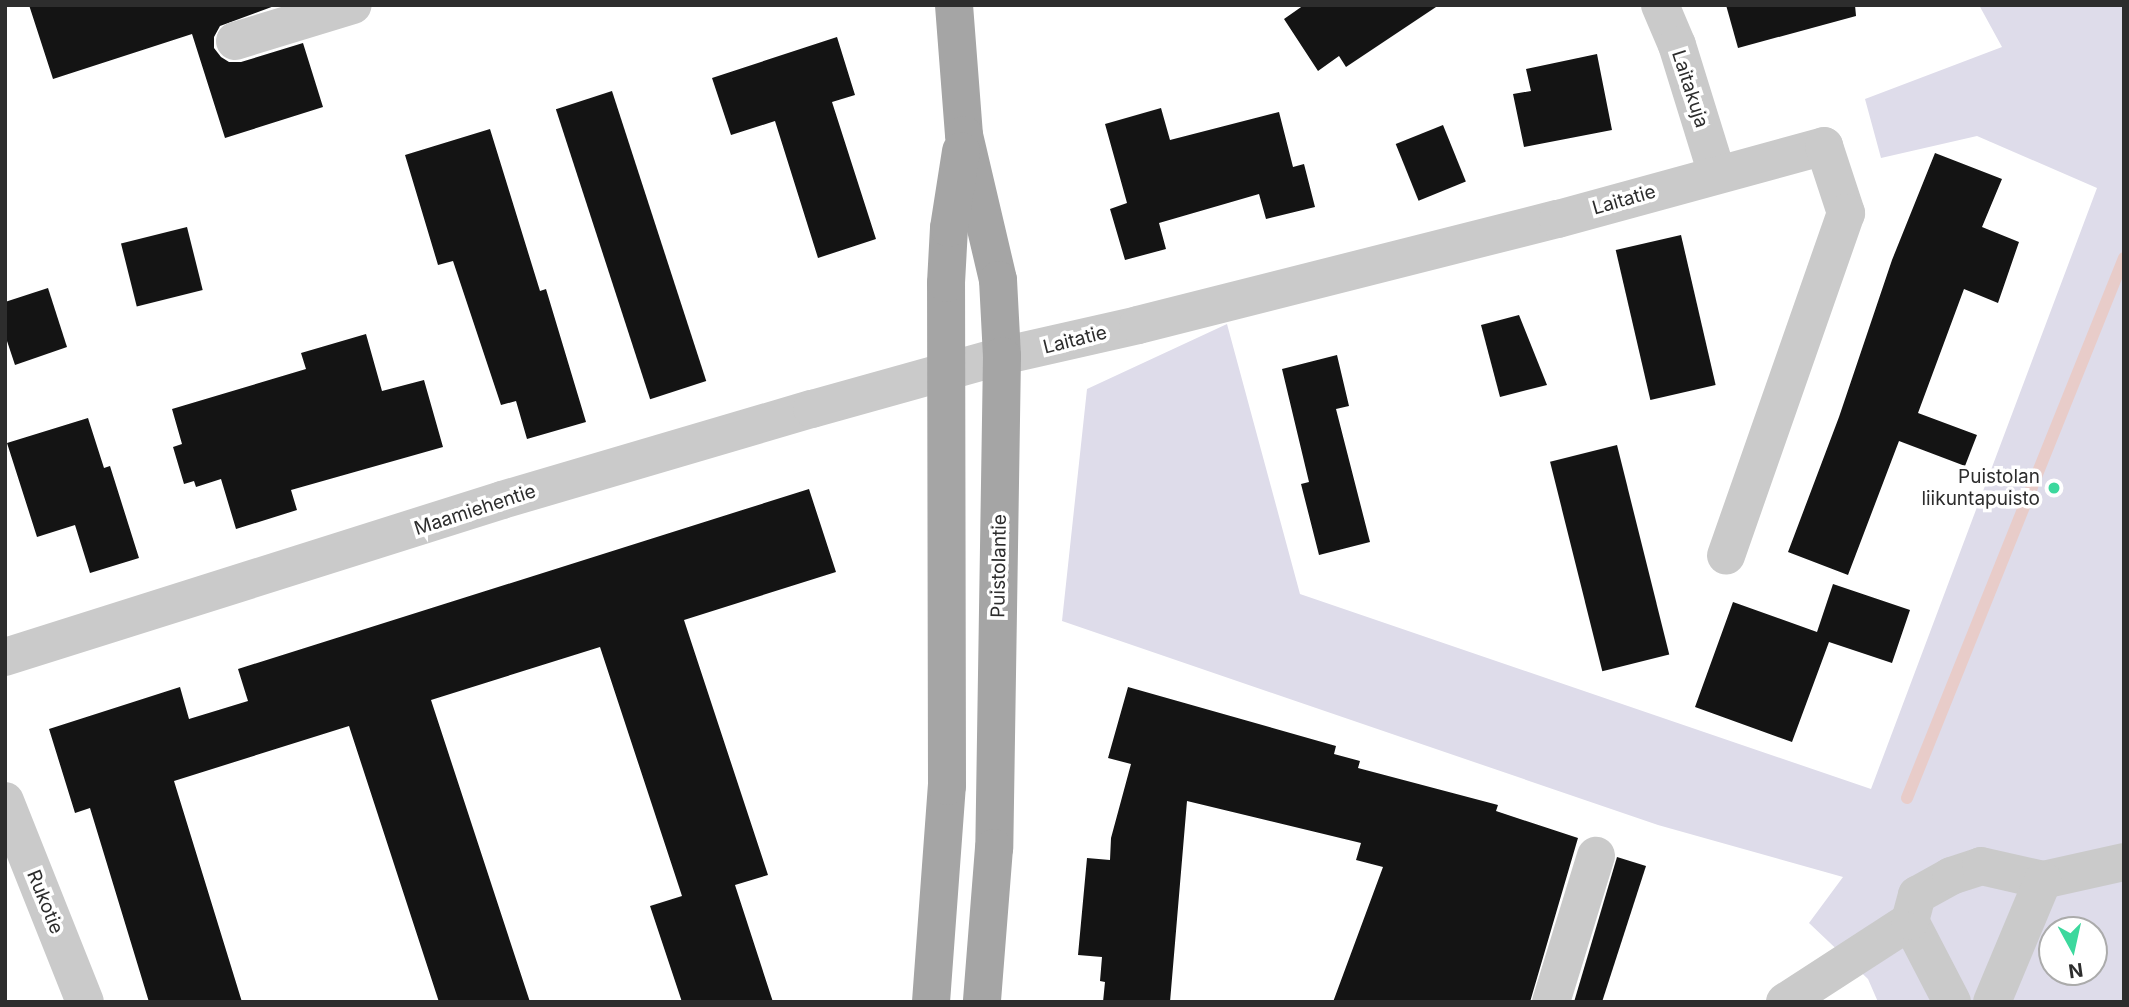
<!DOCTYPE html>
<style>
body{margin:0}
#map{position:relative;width:2129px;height:1007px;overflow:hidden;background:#fff;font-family:Inter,sans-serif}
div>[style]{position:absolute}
.green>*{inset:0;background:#dedcea}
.stream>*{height:12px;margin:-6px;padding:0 6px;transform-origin:6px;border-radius:6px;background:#e8ccc9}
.building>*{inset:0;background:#141414;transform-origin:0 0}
.minor>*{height:38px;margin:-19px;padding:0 19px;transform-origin:19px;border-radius:19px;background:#cacaca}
.major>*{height:38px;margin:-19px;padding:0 19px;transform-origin:19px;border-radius:19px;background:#a5a5a5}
.dots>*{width:19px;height:19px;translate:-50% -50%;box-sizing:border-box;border:4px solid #fff;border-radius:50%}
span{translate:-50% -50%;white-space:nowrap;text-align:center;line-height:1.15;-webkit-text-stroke:7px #fff;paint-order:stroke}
.street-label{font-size:19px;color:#2d2d2d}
.poi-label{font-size:19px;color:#2d2d2d}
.right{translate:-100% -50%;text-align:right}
.frame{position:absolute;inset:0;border:7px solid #2d2d2d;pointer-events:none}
.north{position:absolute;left:2038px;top:916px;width:70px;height:70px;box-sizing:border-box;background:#fff;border:2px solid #ababab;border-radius:50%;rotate:172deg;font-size:19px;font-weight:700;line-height:28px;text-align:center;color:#2d2d2d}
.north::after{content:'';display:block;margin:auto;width:24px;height:32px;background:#3cd89d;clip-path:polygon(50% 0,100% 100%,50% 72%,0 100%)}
</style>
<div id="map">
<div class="green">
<i style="clip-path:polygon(evenodd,1979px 5px,2124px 5px,2124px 1002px,1878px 1002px,1868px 979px,1809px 923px,1843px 877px,1658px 825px,1062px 621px,1087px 389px,1227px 324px,1300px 594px,1871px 789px,2097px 188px,1977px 136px,1881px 158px,1865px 99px,2002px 47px,1979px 5px,2052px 930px,2094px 930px,2094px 972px,2052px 972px,2052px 930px)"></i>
</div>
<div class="stream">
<i style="left:1907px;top:798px;width:582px;rotate:-68.11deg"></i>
</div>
<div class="building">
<i style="clip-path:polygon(29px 5px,277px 5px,220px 26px,214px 37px,214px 48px,221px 57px,229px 62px,241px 62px,303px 43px,323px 107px,225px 138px,192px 34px,53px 79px)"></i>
<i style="clip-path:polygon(1304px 5px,1439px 5px,1346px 67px,1339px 56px,1318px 71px,1284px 19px)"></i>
<i style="clip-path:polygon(1726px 5px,1855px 5px,1856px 16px,1738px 48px)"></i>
<i style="clip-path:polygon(837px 37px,855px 95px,832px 102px,876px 239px,818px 258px,775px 121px,731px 135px,712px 78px)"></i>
<i style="clip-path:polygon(1597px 54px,1612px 130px,1524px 147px,1513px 94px,1531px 91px,1526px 69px)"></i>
<i style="left:612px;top:91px;width:305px;height:59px;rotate:72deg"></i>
<i style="clip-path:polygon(1161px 108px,1170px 140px,1279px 112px,1293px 167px,1304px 164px,1315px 207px,1266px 219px,1259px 194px,1159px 223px,1166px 249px,1125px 260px,1110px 209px,1127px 203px,1105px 124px)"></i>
<i style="left:1443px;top:125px;width:61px;height:51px;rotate:68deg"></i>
<i style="clip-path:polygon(490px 129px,540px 291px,546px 289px,586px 422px,527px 439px,516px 401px,501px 405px,453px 261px,438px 265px,405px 155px)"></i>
<i style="clip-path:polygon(1935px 153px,2002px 179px,1982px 227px,2019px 242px,1998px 303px,1964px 289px,1918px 413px,1977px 435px,1965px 466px,1899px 441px,1848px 575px,1788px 552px,1839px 417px,1892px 260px)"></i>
<i style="left:187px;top:227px;width:65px;height:68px;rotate:76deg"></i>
<i style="left:1681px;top:235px;width:154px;height:67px;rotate:77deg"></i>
<i style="clip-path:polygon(48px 288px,67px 347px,15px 365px,5px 335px,5px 302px)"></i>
<i style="clip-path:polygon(1519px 315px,1547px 385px,1500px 397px,1481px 325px)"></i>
<i style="clip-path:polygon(366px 334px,382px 391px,424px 380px,443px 447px,291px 490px,297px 510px,236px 529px,221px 479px,196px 487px,194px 481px,184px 484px,173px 447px,182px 444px,172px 409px,306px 369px,301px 353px)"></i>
<i style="clip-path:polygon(1337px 355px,1349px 406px,1336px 409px,1370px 542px,1319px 555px,1301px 484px,1309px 482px,1282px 369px)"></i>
<i style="clip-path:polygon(88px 418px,104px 468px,110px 466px,139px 558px,90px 573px,75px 525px,37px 537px,7px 443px)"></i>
<i style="left:1617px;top:445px;width:216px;height:69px;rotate:76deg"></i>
<i style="clip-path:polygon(809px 489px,836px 572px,684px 620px,768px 875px,735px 885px,773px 1002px,682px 1002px,650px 906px,682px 896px,600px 647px,431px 700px,530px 1002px,439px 1002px,349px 726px,174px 781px,242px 1002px,149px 1002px,90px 808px,75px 813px,49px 729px,180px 687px,189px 719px,248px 701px,238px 669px)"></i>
<i style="clip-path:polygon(1833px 584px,1910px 610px,1892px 663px,1829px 642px,1792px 742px,1695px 707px,1733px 602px,1817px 632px)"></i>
<i style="clip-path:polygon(1128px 687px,1336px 746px,1334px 754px,1360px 761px,1358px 768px,1498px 805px,1496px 811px,1578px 838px,1530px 1002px,1333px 1002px,1383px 867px,1356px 860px,1361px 843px,1187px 801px,1170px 1002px,1103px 1002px,1105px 982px,1100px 981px,1102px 957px,1078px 955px,1087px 858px,1110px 860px,1111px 838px,1131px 764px,1108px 758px)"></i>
<i style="clip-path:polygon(1617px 857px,1646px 866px,1602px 1002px,1574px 1002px)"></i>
</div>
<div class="minor">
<i style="left:1660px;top:5px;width:43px;rotate:67deg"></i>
<i style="left:1677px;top:45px;width:135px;rotate:72.8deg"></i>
<i style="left:235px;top:41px;width:123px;rotate:-17deg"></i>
<i style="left:5px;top:657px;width:521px;rotate:-17.53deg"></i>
<i style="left:502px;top:500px;width:323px;rotate:-16.4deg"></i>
<i style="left:812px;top:409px;width:197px;rotate:-15.6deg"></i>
<i style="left:1002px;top:356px;width:139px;rotate:-12.8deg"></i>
<i style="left:1138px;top:325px;width:433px;rotate:-14.2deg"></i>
<i style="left:1558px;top:219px;width:276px;rotate:-15.3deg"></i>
<i style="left:1824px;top:146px;width:71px;rotate:71.8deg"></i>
<i style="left:1846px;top:213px;width:363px;rotate:109.3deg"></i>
<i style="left:5px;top:801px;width:216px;rotate:68.3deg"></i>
<i style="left:1551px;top:1002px;width:153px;rotate:-72.9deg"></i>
<i style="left:1785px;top:1002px;width:149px;rotate:-32.9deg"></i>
<i style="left:1952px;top:1002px;width:91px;rotate:-117.4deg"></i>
<i style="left:1910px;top:921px;width:27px;rotate:-75deg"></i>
<i style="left:1917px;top:895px;width:39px;rotate:-29deg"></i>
<i style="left:1951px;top:876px;width:32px;rotate:-18deg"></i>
<i style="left:1981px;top:866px;width:64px;rotate:12.7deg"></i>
<i style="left:2043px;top:880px;width:83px;rotate:-12.5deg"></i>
<i style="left:1992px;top:1002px;width:132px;rotate:-67.3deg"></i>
</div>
<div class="major">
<i style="left:954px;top:5px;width:130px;rotate:85.6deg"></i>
<i style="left:964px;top:135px;width:149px;rotate:76.8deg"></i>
<i style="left:998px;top:280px;width:76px;rotate:87deg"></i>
<i style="left:1002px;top:356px;width:492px;rotate:90.9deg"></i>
<i style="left:994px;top:848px;width:154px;rotate:94.5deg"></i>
<i style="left:931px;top:1002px;width:217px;rotate:-85.8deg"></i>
<i style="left:947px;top:786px;width:503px;rotate:-90.11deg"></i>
<i style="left:946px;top:283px;width:55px;rotate:-86.9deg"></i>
<i style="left:949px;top:228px;width:78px;rotate:-81.1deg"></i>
</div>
<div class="dots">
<i style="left:2054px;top:488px;background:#3cd89d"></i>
</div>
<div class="street-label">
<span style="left:1690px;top:89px;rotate:72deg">Laitakuja</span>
<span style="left:1624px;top:200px;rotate:-16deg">Laitatie</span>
<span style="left:1075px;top:340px;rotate:-14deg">Laitatie</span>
<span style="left:475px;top:510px;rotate:-18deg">Maamiehentie</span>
<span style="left:999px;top:566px;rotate:-89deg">Puistolantie</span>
<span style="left:45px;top:902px;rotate:68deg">Rukotie</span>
</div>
<div class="poi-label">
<span class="right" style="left:2040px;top:488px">Puistolan<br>liikuntapuisto</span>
</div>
<div class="frame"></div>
<div class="north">N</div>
</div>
